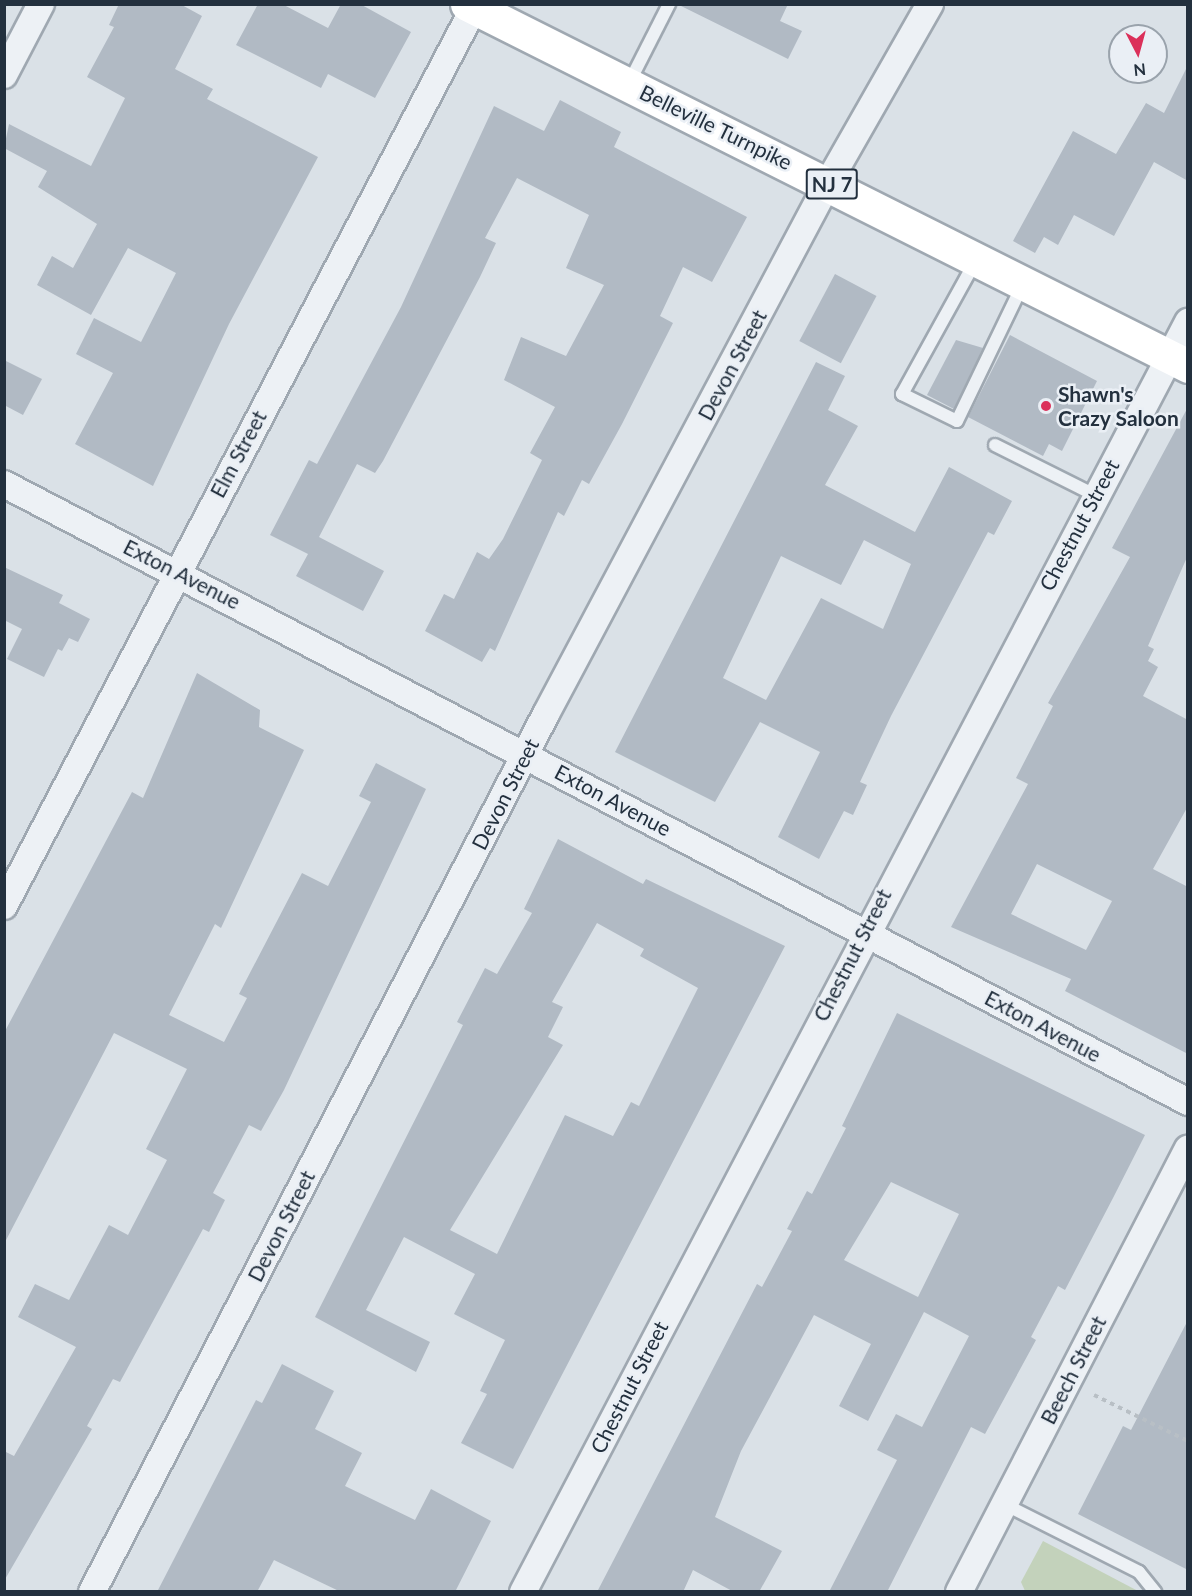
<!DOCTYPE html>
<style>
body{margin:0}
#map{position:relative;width:1192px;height:1596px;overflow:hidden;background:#dae1e7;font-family:Lato,sans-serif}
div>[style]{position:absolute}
.green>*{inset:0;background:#c3d2bb}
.building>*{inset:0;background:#b1bac4;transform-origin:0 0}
.path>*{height:4px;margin-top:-2px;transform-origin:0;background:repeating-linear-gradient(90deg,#b8bfc5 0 4.5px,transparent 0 9px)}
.roads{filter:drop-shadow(2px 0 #9fa8b1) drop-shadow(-2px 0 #9fa8b1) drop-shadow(0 2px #9fa8b1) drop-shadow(0 -2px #9fa8b1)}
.service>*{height:12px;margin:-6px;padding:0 6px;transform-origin:6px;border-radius:6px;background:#edf1f5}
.minor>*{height:26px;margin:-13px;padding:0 13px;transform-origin:13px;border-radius:13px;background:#edf1f5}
.primary>*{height:33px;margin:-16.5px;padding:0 16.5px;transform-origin:16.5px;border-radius:16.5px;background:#fff}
.dots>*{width:16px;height:16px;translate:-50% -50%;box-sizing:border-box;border:3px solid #eaeff5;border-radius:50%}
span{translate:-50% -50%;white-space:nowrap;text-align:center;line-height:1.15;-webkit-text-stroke:5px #eaeff5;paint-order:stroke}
.shield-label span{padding:2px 4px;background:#eaeff5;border:2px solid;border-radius:4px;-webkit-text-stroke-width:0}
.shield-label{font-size:20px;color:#23303e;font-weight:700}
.street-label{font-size:21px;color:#23303e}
.poi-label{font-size:21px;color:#23303e;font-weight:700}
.left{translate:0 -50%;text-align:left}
.frame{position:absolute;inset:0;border:6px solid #23303e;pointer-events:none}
.north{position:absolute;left:1108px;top:24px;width:60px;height:60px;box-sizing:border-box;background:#eaeff5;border:2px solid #9aa3ac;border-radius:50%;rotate:174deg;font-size:16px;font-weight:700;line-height:24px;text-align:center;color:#23303e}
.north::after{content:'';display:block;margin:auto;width:21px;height:27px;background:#db305a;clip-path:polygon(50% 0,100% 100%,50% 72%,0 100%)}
</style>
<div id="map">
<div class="green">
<i style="clip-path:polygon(1043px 1541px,1138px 1591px,1025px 1591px,1021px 1582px)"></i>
</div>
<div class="building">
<i style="clip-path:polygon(119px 4px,180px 4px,202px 16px,175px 69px,213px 89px,207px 99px,318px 157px,229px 324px,153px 486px,75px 444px,113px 373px,76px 354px,94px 318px,141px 342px,176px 273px,128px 248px,91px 315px,37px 285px,52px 256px,73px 268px,97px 224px,38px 187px,47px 171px,4px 148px,9px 124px,91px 166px,125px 98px,87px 77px,114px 27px,109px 25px)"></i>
<i style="clip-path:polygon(258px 4px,282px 4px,328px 28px,341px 4px,360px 4px,411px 32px,375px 98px,328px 74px,321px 88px,236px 45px)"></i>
<i style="clip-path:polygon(677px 4px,788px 4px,780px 21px,802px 31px,788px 59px)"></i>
<i style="clip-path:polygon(1188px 65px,1188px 181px,1154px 162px,1114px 236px,1074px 215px,1058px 245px,1044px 237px,1035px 253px,1013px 241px,1073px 131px,1116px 154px,1146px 103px,1164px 113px)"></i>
<i style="clip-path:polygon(560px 100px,621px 132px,614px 147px,747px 217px,712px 282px,683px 267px,660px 316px,673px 323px,622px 424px,589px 484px,582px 480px,564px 516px,558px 512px,495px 651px,490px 648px,482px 662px,425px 631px,444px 594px,454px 599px,477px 552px,489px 559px,503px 539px,542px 460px,530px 453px,555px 407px,504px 380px,521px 337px,566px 356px,604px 285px,566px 268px,589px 215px,517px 178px,485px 238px,496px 243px,480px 277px,383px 461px,375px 473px,357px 464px,319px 537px,384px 571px,363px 611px,296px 576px,308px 554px,270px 535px,309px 460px,317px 464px,401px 307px,494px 106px,544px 131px)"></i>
<i style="left:835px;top:274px;width:47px;height:76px;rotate:28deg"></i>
<i style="clip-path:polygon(1010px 335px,1097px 381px,1062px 451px,1049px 444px,1043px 456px,968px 417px)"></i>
<i style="clip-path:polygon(956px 340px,983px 348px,954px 409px,927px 395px)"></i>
<i style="clip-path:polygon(4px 360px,42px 379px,23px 415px,4px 405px)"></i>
<i style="clip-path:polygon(evenodd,816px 362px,845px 376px,828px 410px,858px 426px,825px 485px,915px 532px,949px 467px,1012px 501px,994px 535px,988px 532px,891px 716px,860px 782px,867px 785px,853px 815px,844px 811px,819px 859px,778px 837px,820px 752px,760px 722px,715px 802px,615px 752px,816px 362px,864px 540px,911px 564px,883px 629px,821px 598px,766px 700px,723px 678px,781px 556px,841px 585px,864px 540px)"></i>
<i style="clip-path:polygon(evenodd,1188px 407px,1188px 555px,1148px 646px,1154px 649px,1148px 661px,1158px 667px,1143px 696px,1188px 720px,1188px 806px,1153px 869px,1188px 887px,1188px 1054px,1065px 991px,1071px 979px,951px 927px,1028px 784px,1016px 778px,1053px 706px,1048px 703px,1130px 557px,1112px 548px,1188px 407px,1037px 864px,1112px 901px,1086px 950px,1011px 914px,1037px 864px)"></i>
<i style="clip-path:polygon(4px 567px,63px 595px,59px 603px,90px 619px,78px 642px,69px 638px,62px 651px,58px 649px,44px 677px,7px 659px,22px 629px,4px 620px)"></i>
<i style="clip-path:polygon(197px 673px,260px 710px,259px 727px,304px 750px,221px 928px,215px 924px,169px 1015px,224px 1042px,247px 998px,239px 994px,302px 873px,328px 886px,371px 802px,359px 796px,376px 763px,426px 789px,284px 1090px,261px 1131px,249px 1125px,213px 1193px,225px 1200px,209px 1232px,203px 1229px,120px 1382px,113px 1379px,87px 1426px,92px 1429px,4px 1581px,4px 1451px,14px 1456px,76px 1347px,18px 1317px,35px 1284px,69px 1300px,109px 1225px,128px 1235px,167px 1160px,146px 1149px,187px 1069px,114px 1033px,4px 1244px,4px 1033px,132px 792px,143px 798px)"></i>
<i style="clip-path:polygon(evenodd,558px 839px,643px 884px,646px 879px,785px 946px,513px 1469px,461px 1443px,487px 1394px,480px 1391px,505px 1340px,454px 1314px,475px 1274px,404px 1237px,366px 1310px,430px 1342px,416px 1372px,315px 1317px,463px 1025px,457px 1022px,485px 968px,497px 974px,532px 913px,524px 909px,558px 839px,597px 923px,644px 949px,640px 956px,698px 988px,639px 1106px,631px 1102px,613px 1136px,565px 1115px,497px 1254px,450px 1230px,563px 1045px,548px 1037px,563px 1007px,552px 1002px,597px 923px)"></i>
<i style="clip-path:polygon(evenodd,897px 1013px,1145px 1135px,1113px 1198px,1065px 1290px,1058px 1286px,1031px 1337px,1036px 1340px,985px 1434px,971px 1427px,887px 1592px,829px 1592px,897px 1460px,877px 1450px,896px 1414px,922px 1427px,969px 1336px,924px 1312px,868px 1421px,839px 1406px,871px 1344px,814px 1315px,741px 1451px,715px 1517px,782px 1551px,759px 1592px,734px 1592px,693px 1570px,683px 1592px,597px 1592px,757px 1284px,762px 1287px,792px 1231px,787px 1229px,807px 1191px,812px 1194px,846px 1128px,842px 1126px,897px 1013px,891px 1182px,959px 1214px,918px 1297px,844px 1260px,891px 1182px)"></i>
<i style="clip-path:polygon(1188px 1320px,1188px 1570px,1078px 1514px,1123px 1426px,1131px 1430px)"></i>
<i style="clip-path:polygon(282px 1364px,334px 1391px,315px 1429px,362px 1453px,345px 1486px,415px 1520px,431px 1489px,491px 1521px,455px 1592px,341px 1592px,274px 1560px,257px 1592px,157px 1592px,256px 1400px,262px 1403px)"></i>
</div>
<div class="path">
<i style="left:1094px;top:1395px;width:105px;rotate:26.1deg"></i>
</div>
<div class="roads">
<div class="service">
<i style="left:629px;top:83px;width:89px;rotate:-63.1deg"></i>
<i style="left:975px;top:262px;width:151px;rotate:118.9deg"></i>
<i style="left:902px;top:394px;width:61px;rotate:26.1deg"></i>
<i style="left:957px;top:421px;width:150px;rotate:-64.3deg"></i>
<i style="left:995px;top:445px;width:112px;rotate:26.6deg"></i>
<i style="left:1004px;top:1504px;width:151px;rotate:26.7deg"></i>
<i style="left:1139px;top:1572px;width:26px;rotate:51deg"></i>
</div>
<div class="minor">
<i style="left:4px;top:75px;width:80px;rotate:-62.5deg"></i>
<i style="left:4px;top:484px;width:1336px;rotate:27.56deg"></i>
<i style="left:4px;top:906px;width:1018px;rotate:-62.38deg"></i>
<i style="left:92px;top:1592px;width:988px;rotate:-62.66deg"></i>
<i style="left:546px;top:714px;width:601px;rotate:-62.03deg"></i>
<i style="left:828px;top:183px;width:206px;rotate:-60.3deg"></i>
<i style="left:523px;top:1592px;width:1434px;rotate:-62.36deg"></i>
<i style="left:959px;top:1592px;width:499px;rotate:-62.7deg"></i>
</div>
<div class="primary">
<i style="left:467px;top:4px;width:807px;rotate:26.66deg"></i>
</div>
</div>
<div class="dots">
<i style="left:1046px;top:406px;background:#db305a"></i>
</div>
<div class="shield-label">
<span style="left:832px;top:184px">NJ 7</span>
</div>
<div class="street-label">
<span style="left:716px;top:127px;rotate:26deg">Belleville Turnpike</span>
<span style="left:732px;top:365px;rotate:-62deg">Devon Street</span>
<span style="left:238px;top:454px;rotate:-62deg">Elm Street</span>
<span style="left:1079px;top:525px;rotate:-62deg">Chestnut Street</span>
<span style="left:182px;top:574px;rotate:27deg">Exton Avenue</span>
<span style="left:505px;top:794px;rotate:-63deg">Devon Street</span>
<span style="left:613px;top:800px;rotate:28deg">Exton Avenue</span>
<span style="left:852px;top:955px;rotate:-63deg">Chestnut Street</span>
<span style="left:1043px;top:1026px;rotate:28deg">Exton Avenue</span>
<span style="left:281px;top:1226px;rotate:-63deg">Devon Street</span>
<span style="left:1073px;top:1370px;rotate:-63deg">Beech Street</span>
<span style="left:629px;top:1387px;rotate:-63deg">Chestnut Street</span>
</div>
<div class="poi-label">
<span class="left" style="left:1058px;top:406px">Shawn's<br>Crazy Saloon</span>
</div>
<div class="frame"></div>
<div class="north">N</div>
</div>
